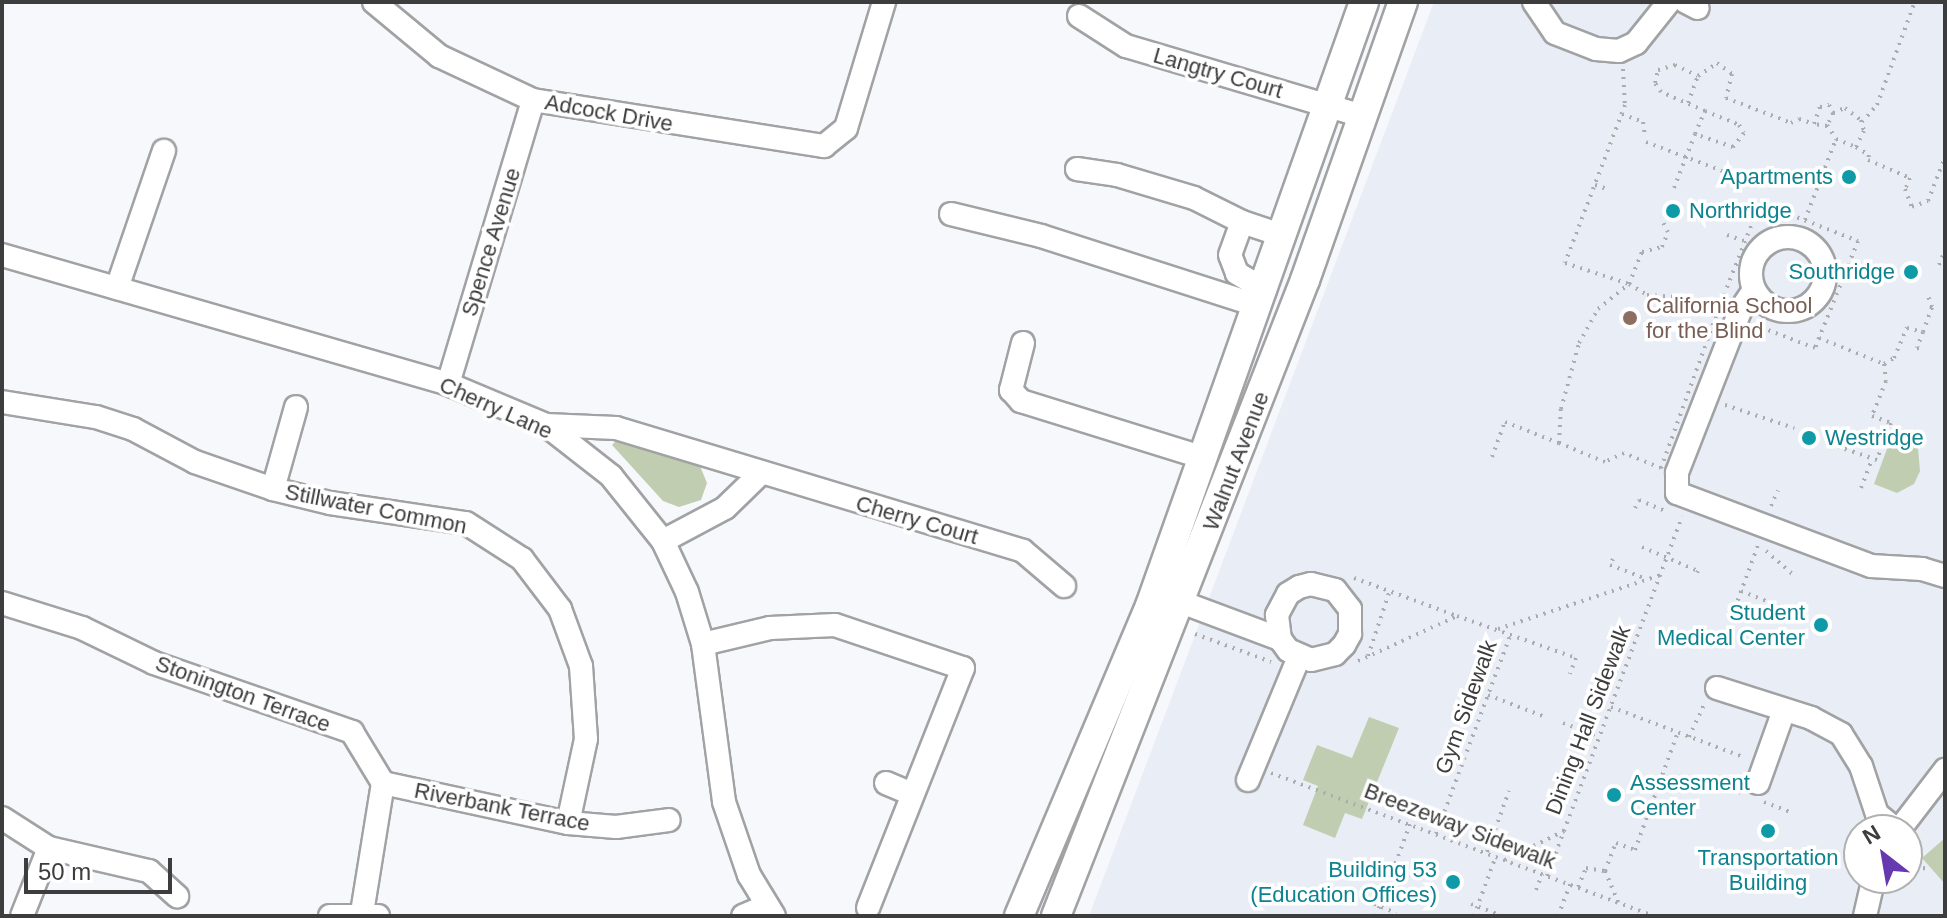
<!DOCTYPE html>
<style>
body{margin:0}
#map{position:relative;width:1947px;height:918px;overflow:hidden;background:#f7f8fb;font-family:Helvetica,sans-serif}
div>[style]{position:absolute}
.built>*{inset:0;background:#e9edf6}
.green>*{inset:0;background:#c1cdb1}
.path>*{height:4px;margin-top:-2px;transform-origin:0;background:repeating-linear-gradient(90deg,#acacaf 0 2px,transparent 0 8px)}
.roads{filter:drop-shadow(2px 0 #a1a2a4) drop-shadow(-2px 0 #a1a2a4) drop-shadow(0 2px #a1a2a4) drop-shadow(0 -2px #a1a2a4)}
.minor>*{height:22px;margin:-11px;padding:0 11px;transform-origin:11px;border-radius:11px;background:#fff}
.minor>.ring{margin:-11px;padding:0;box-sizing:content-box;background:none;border:22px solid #fff;border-radius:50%}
.major>*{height:28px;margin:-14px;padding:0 14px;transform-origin:14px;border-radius:14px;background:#fff}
.dots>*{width:22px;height:22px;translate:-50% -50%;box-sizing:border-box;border:4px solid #fff;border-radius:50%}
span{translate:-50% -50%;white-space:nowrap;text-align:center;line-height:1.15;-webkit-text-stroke:7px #fff;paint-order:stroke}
.street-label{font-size:22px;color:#3d3d3e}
.culture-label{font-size:22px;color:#0d838f}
.right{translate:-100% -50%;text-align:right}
.left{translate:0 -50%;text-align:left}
.education-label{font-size:22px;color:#785e54}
.frame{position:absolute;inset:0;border:4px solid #3d3d3e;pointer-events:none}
.north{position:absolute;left:1843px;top:814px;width:80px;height:80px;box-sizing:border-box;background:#fff;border:2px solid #b1b1b2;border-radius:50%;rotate:329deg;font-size:22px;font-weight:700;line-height:32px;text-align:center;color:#3d3d3e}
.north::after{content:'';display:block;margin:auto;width:28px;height:36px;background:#6739b0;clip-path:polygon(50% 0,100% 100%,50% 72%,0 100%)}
.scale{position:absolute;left:24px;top:858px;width:148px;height:36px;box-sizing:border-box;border:4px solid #3d3d3e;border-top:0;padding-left:10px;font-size:24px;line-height:28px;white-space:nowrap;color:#3d3d3e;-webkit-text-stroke:6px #fff;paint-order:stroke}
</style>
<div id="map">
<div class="built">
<i style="clip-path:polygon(evenodd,1434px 2px,1945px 2px,1945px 916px,1089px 916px,1434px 2px,1859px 830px,1907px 830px,1907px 878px,1859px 878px,1859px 830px)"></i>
</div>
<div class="green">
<i style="clip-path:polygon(1894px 430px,1917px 437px,1920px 471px,1914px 484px,1897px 493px,1874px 484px)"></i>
<i style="clip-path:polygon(618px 439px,700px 466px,707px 483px,701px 500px,679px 507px,663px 501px,612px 445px)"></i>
<i style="clip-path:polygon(1369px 717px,1399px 728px,1362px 819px,1345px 813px,1335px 838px,1303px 825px,1318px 786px,1303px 780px,1317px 745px,1352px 758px)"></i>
<i style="clip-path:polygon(1945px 838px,1945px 884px,1922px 858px)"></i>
</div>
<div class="path">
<i style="left:1623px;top:69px;width:36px;rotate:87deg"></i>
<i style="left:1625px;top:105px;width:169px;rotate:110.8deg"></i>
<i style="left:1565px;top:263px;width:67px;rotate:18.2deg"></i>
<i style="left:1629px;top:284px;width:35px;rotate:-68deg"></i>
<i style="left:1642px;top:252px;width:21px;rotate:-14deg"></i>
<i style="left:1662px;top:247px;width:16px;rotate:-68deg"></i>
<i style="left:1668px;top:232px;width:16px;rotate:-117deg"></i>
<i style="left:1688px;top:103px;width:29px;rotate:-70deg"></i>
<i style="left:1705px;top:111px;width:48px;rotate:-156.6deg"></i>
<i style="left:1661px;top:92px;width:11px;rotate:-124deg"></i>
<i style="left:1655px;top:83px;width:13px;rotate:-77deg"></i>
<i style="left:1658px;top:70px;width:18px;rotate:-16deg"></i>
<i style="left:1675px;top:65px;width:25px;rotate:26deg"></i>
<i style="left:1698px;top:76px;width:23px;rotate:-34deg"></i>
<i style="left:1717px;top:63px;width:19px;rotate:36deg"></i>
<i style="left:1732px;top:74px;width:25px;rotate:104deg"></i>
<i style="left:1726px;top:98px;width:70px;rotate:21deg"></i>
<i style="left:1791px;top:123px;width:9px;rotate:-27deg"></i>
<i style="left:1799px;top:119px;width:16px;rotate:18deg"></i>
<i style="left:1814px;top:124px;width:18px;rotate:-71deg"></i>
<i style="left:1820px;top:107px;width:9px;rotate:-13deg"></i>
<i style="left:1829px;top:105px;width:9px;rotate:63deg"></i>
<i style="left:1833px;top:113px;width:14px;rotate:115deg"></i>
<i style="left:1827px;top:126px;width:13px;rotate:-171deg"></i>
<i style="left:1833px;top:113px;width:13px;rotate:-23deg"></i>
<i style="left:1845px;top:108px;width:20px;rotate:37deg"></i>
<i style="left:1861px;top:120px;width:11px;rotate:75deg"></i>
<i style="left:1864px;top:131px;width:18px;rotate:117deg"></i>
<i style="left:1856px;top:147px;width:15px;rotate:32deg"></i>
<i style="left:1869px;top:155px;width:5px;rotate:101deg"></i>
<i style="left:1868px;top:160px;width:46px;rotate:23.2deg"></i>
<i style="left:1910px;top:178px;width:12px;rotate:114deg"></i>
<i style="left:1905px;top:189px;width:19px;rotate:69deg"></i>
<i style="left:1912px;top:207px;width:17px;rotate:-21deg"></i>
<i style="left:1928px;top:201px;width:47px;rotate:-68.9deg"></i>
<i style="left:1622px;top:114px;width:22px;rotate:21deg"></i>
<i style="left:1643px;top:122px;width:15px;rotate:82deg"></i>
<i style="left:1862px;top:122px;width:23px;rotate:-49deg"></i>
<i style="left:1877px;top:105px;width:108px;rotate:-69.9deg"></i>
<i style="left:1827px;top:125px;width:17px;rotate:57deg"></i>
<i style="left:1836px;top:139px;width:22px;rotate:22deg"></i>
<i style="left:1646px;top:142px;width:85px;rotate:20.8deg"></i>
<i style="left:1595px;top:185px;width:13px;rotate:18deg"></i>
<i style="left:1674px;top:188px;width:58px;rotate:-68.7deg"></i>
<i style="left:1695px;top:134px;width:25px;rotate:-67deg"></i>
<i style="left:1705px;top:111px;width:37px;rotate:22deg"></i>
<i style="left:1739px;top:125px;width:9px;rotate:58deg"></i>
<i style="left:1744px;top:133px;width:18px;rotate:128deg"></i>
<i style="left:1733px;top:147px;width:40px;rotate:-161.1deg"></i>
<i style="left:1805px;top:220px;width:87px;rotate:-69.1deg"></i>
<i style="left:1727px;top:235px;width:18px;rotate:19deg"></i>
<i style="left:1939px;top:265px;width:16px;rotate:-68deg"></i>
<i style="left:1629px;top:284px;width:21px;rotate:31deg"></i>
<i style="left:1647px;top:295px;width:29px;rotate:4deg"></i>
<i style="left:1676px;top:297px;width:44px;rotate:25.4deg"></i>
<i style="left:1716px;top:316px;width:162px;rotate:109.9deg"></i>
<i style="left:1661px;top:468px;width:40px;rotate:-158deg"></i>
<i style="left:1624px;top:453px;width:21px;rotate:155deg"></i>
<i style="left:1605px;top:462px;width:50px;rotate:-157.6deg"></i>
<i style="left:1559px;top:443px;width:34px;rotate:-87deg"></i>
<i style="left:1561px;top:409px;width:68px;rotate:-74.7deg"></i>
<i style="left:1579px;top:343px;width:39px;rotate:-61deg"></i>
<i style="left:1598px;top:309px;width:40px;rotate:-39deg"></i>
<i style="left:1724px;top:295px;width:99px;rotate:-68.6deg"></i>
<i style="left:1760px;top:203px;width:105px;rotate:21.2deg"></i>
<i style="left:1858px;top:241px;width:115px;rotate:111.9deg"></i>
<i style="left:1815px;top:348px;width:64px;rotate:-159deg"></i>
<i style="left:1923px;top:332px;width:17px;rotate:111deg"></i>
<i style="left:1917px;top:348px;width:7px;rotate:16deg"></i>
<i style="left:1819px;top:338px;width:70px;rotate:21.8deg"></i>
<i style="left:1884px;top:364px;width:17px;rotate:83deg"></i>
<i style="left:1886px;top:381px;width:38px;rotate:112deg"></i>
<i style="left:1872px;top:416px;width:20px;rotate:20deg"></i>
<i style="left:1891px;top:423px;width:40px;rotate:111deg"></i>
<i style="left:1877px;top:460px;width:55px;rotate:-160.9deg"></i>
<i style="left:1884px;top:364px;width:12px;rotate:-31deg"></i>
<i style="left:1894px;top:358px;width:33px;rotate:-67deg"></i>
<i style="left:1907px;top:328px;width:16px;rotate:14deg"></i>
<i style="left:1923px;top:332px;width:27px;rotate:-70deg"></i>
<i style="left:1932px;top:307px;width:12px;rotate:-110deg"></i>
<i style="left:1725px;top:405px;width:73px;rotate:18.4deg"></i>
<i style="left:1492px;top:457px;width:37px;rotate:-70deg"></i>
<i style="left:1505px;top:422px;width:58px;rotate:21.3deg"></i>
<i style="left:1861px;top:488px;width:30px;rotate:-69deg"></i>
<i style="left:1771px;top:506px;width:17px;rotate:-66deg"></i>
<i style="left:1635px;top:508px;width:9px;rotate:-63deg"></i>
<i style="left:1639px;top:500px;width:28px;rotate:23deg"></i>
<i style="left:1642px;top:547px;width:61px;rotate:23.2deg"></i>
<i style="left:1698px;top:571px;width:4px;rotate:117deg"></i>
<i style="left:1766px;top:551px;width:38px;rotate:41deg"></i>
<i style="left:1613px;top:559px;width:7px;rotate:117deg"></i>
<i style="left:1610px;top:565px;width:39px;rotate:21deg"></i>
<i style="left:1354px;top:578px;width:110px;rotate:20.3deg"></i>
<i style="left:1741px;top:591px;width:41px;rotate:21.5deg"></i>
<i style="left:1735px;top:608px;width:67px;rotate:-69.9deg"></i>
<i style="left:1498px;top:629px;width:171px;rotate:-18.4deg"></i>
<i style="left:1195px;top:634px;width:81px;rotate:20.2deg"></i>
<i style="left:1368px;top:656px;width:70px;rotate:-71.6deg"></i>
<i style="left:1358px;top:661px;width:109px;rotate:-24.4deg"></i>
<i style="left:1457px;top:616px;width:126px;rotate:19.4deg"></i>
<i style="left:1576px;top:658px;width:17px;rotate:111deg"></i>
<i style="left:1488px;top:695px;width:61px;rotate:21.1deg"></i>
<i style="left:1611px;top:707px;width:141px;rotate:20.7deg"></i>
<i style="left:1563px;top:723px;width:39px;rotate:21deg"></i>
<i style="left:1689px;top:737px;width:35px;rotate:-65deg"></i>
<i style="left:1271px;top:773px;width:409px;rotate:20.5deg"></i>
<i style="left:1737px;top:777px;width:14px;rotate:111deg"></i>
<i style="left:1732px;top:790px;width:9px;rotate:18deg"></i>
<i style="left:1764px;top:802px;width:28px;rotate:21deg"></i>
<i style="left:1436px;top:834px;width:211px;rotate:-69.5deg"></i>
<i style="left:1487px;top:852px;width:65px;rotate:-70.2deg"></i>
<i style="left:1505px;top:860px;width:66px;rotate:-26.2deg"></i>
<i style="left:1387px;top:868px;width:24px;rotate:19deg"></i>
<i style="left:1907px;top:870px;width:19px;rotate:-6deg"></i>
<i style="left:1605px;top:871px;width:34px;rotate:67deg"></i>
<i style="left:1547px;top:876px;width:384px;rotate:-69.4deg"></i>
<i style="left:1578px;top:887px;width:21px;rotate:-67deg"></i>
<i style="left:1586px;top:868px;width:19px;rotate:9deg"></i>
<i style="left:1605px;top:871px;width:30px;rotate:-69deg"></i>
<i style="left:1616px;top:843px;width:20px;rotate:20deg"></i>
<i style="left:1635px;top:850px;width:126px;rotate:-70deg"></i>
<i style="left:1536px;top:890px;width:17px;rotate:-69deg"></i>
<i style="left:1374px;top:904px;width:24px;rotate:22deg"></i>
<i style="left:1471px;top:904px;width:34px;rotate:21deg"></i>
<i style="left:1376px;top:916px;width:98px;rotate:-69.7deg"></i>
<i style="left:1474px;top:916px;width:64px;rotate:-69.9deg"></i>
<i style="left:1558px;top:916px;width:34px;rotate:-69deg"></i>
<i style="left:1746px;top:916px;width:6px;rotate:-81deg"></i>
</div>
<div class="roads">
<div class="minor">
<i style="left:374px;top:2px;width:85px;rotate:39.7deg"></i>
<i style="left:439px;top:56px;width:104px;rotate:25.1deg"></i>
<i style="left:533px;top:100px;width:295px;rotate:9deg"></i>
<i style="left:824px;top:146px;width:28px;rotate:-39deg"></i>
<i style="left:846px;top:128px;width:132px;rotate:-73.2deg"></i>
<i style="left:1534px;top:2px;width:37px;rotate:56deg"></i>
<i style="left:1555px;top:33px;width:44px;rotate:21.3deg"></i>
<i style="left:1596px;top:49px;width:23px;rotate:5deg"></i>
<i style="left:1619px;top:51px;width:19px;rotate:-25deg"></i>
<i style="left:1636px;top:43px;width:53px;rotate:-51.2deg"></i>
<i style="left:1686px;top:2px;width:13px;rotate:27deg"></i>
<i style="left:1079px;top:16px;width:56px;rotate:32.6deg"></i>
<i style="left:1126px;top:46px;width:247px;rotate:16.5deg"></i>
<i style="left:1077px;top:169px;width:40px;rotate:8.5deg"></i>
<i style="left:1117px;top:175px;width:80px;rotate:16.6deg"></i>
<i style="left:1194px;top:198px;width:54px;rotate:26.6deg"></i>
<i style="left:951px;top:214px;width:93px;rotate:13.7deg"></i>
<i style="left:1041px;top:236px;width:229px;rotate:17.8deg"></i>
<i class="ring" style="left:1751px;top:237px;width:52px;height:52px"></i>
<i style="left:2px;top:255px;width:464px;rotate:16.1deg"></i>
<i style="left:448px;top:384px;width:106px;rotate:22.7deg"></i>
<i style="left:546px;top:425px;width:83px;rotate:38.1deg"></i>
<i style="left:611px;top:476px;width:83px;rotate:51.3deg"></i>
<i style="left:663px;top:541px;width:56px;rotate:64.8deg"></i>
<i style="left:687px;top:592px;width:54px;rotate:72.9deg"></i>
<i style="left:703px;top:644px;width:159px;rotate:82.4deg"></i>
<i style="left:724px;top:802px;width:77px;rotate:71.1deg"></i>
<i style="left:749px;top:875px;width:48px;rotate:58.6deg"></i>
<i style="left:117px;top:288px;width:145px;rotate:-71.1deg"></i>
<i style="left:1265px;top:290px;width:33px;rotate:-149deg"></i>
<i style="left:1237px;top:273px;width:19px;rotate:-111deg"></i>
<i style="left:1230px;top:255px;width:35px;rotate:-70deg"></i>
<i style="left:1242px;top:222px;width:44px;rotate:18.4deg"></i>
<i style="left:1754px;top:290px;width:25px;rotate:124deg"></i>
<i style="left:1740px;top:311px;width:174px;rotate:111.3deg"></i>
<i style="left:1677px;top:473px;width:20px;rotate:90deg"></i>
<i style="left:1677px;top:493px;width:207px;rotate:20.6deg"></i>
<i style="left:1871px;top:566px;width:51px;rotate:3.4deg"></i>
<i style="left:1922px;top:569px;width:24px;rotate:17deg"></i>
<i style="left:1023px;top:343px;width:49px;rotate:104.3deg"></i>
<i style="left:1011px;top:390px;width:15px;rotate:48deg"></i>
<i style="left:1021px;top:401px;width:192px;rotate:17.3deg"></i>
<i style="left:448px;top:384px;width:296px;rotate:-73.3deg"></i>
<i style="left:2px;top:402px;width:95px;rotate:9.1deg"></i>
<i style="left:96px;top:417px;width:39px;rotate:18deg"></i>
<i style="left:133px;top:429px;width:70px;rotate:28deg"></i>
<i style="left:195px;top:462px;width:83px;rotate:19.1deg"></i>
<i style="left:273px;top:489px;width:59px;rotate:13.8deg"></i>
<i style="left:330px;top:503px;width:137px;rotate:8.4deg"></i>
<i style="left:466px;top:523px;width:67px;rotate:32.7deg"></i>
<i style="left:522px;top:559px;width:63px;rotate:52.8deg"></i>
<i style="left:560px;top:609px;width:61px;rotate:69.8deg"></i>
<i style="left:581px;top:666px;width:73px;rotate:86.1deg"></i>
<i style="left:586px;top:739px;width:86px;rotate:102.1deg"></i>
<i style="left:546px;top:425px;width:70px;rotate:2.5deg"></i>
<i style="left:616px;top:428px;width:425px;rotate:16.8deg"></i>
<i style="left:1023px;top:551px;width:54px;rotate:40.5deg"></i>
<i style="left:273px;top:489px;width:85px;rotate:-74.3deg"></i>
<i style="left:663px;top:541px;width:70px;rotate:-28deg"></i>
<i style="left:725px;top:508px;width:49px;rotate:-44.2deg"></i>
<i style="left:1165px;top:596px;width:123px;rotate:20.5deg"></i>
<i style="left:1280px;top:639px;width:14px;rotate:54deg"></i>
<i style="left:1288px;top:650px;width:25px;rotate:23deg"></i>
<i style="left:1311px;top:660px;width:25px;rotate:-14deg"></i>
<i style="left:1335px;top:654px;width:13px;rotate:-45deg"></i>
<i style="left:1344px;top:645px;width:13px;rotate:-61deg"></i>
<i style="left:1350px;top:634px;width:25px;rotate:-90deg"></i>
<i style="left:1350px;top:609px;width:24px;rotate:-128deg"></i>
<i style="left:1335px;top:590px;width:25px;rotate:-166deg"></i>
<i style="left:1311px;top:584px;width:12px;rotate:166deg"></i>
<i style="left:1299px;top:587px;width:13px;rotate:148deg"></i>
<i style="left:1288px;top:594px;width:24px;rotate:118deg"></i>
<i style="left:1277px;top:615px;width:24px;rotate:83deg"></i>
<i style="left:2px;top:603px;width:84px;rotate:17.4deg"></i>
<i style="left:82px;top:628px;width:80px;rotate:25.9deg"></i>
<i style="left:154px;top:663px;width:210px;rotate:19.2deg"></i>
<i style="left:352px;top:732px;width:60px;rotate:58.7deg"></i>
<i style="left:383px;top:783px;width:132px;rotate:99.2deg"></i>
<i style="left:703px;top:644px;width:69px;rotate:-13.4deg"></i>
<i style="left:770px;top:628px;width:65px;rotate:-2.6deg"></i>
<i style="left:835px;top:625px;width:135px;rotate:18.6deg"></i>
<i style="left:963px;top:668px;width:258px;rotate:111.6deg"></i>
<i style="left:1717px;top:688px;width:99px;rotate:17.7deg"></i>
<i style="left:1811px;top:718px;width:34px;rotate:28deg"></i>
<i style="left:1841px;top:734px;width:38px;rotate:58deg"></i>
<i style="left:1861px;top:766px;width:51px;rotate:71.6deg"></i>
<i style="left:1877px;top:814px;width:26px;rotate:39deg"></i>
<i style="left:1248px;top:780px;width:133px;rotate:-67.5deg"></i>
<i style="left:383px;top:783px;width:189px;rotate:12.2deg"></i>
<i style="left:568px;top:823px;width:48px;rotate:4.8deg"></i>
<i style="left:616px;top:827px;width:53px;rotate:-7.5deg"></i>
<i style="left:886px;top:783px;width:26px;rotate:23deg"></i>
<i style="left:1758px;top:783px;width:74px;rotate:-70.3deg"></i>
<i style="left:2px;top:818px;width:56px;rotate:32.6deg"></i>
<i style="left:49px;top:848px;width:103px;rotate:13deg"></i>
<i style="left:149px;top:871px;width:38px;rotate:42deg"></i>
<i style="left:1899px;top:830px;width:76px;rotate:-52.5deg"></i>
<i style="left:22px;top:916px;width:73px;rotate:-68.3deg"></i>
<i style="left:330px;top:916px;width:48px"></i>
<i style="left:743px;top:916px;width:25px;rotate:-23deg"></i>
<i style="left:1865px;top:916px;width:39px;rotate:-77deg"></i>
</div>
<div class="major">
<i style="left:1019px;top:916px;width:337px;rotate:-67.1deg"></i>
<i style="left:1150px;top:606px;width:641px;rotate:-70.49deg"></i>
<i style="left:1056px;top:916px;width:683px;rotate:-68.62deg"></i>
<i style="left:1305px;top:280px;width:295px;rotate:-70.6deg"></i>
</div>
</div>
<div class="dots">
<i style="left:1849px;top:177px;background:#0f9aa8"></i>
<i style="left:1673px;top:211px;background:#0f9aa8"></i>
<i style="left:1911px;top:272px;background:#0f9aa8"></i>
<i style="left:1630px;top:318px;background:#8d6e63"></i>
<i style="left:1809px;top:438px;background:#0f9aa8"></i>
<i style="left:1821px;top:625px;background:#0f9aa8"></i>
<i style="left:1614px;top:795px;background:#0f9aa8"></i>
<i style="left:1768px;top:831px;background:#0f9aa8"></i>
<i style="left:1453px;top:882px;background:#0f9aa8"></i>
</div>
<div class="street-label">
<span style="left:1218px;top:73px;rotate:16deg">Langtry Court</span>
<span style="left:609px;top:113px;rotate:10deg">Adcock Drive</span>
<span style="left:491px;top:242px;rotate:-73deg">Spence Avenue</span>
<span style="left:496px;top:408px;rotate:24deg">Cherry Lane</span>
<span style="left:1236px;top:461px;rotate:-69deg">Walnut Avenue</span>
<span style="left:376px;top:509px;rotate:11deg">Stillwater Common</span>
<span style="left:917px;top:520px;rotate:16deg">Cherry Court</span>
<span style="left:243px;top:694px;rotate:20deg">Stonington Terrace</span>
<span style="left:1466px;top:707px;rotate:-70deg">Gym Sidewalk</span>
<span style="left:1588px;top:720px;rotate:-69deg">Dining Hall Sidewalk</span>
<span style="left:502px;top:807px;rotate:11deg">Riverbank Terrace</span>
<span style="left:1460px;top:826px;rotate:21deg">Breezeway Sidewalk</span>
</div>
<div class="culture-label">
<span class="right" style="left:1833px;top:177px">Apartments</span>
<span class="left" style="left:1689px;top:211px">Northridge</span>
<span class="right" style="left:1895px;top:272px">Southridge</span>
<span class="left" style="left:1825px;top:438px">Westridge</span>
<span class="right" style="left:1805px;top:625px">Student<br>Medical Center</span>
<span class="left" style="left:1630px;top:795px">Assessment<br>Center</span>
<span style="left:1768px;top:870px">Transportation<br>Building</span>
<span class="right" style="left:1437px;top:882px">Building 53<br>(Education Offices)</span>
</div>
<div class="education-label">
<span class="left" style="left:1646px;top:318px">California School<br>for the Blind</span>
</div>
<div class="frame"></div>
<div class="north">N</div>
<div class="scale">50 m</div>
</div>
